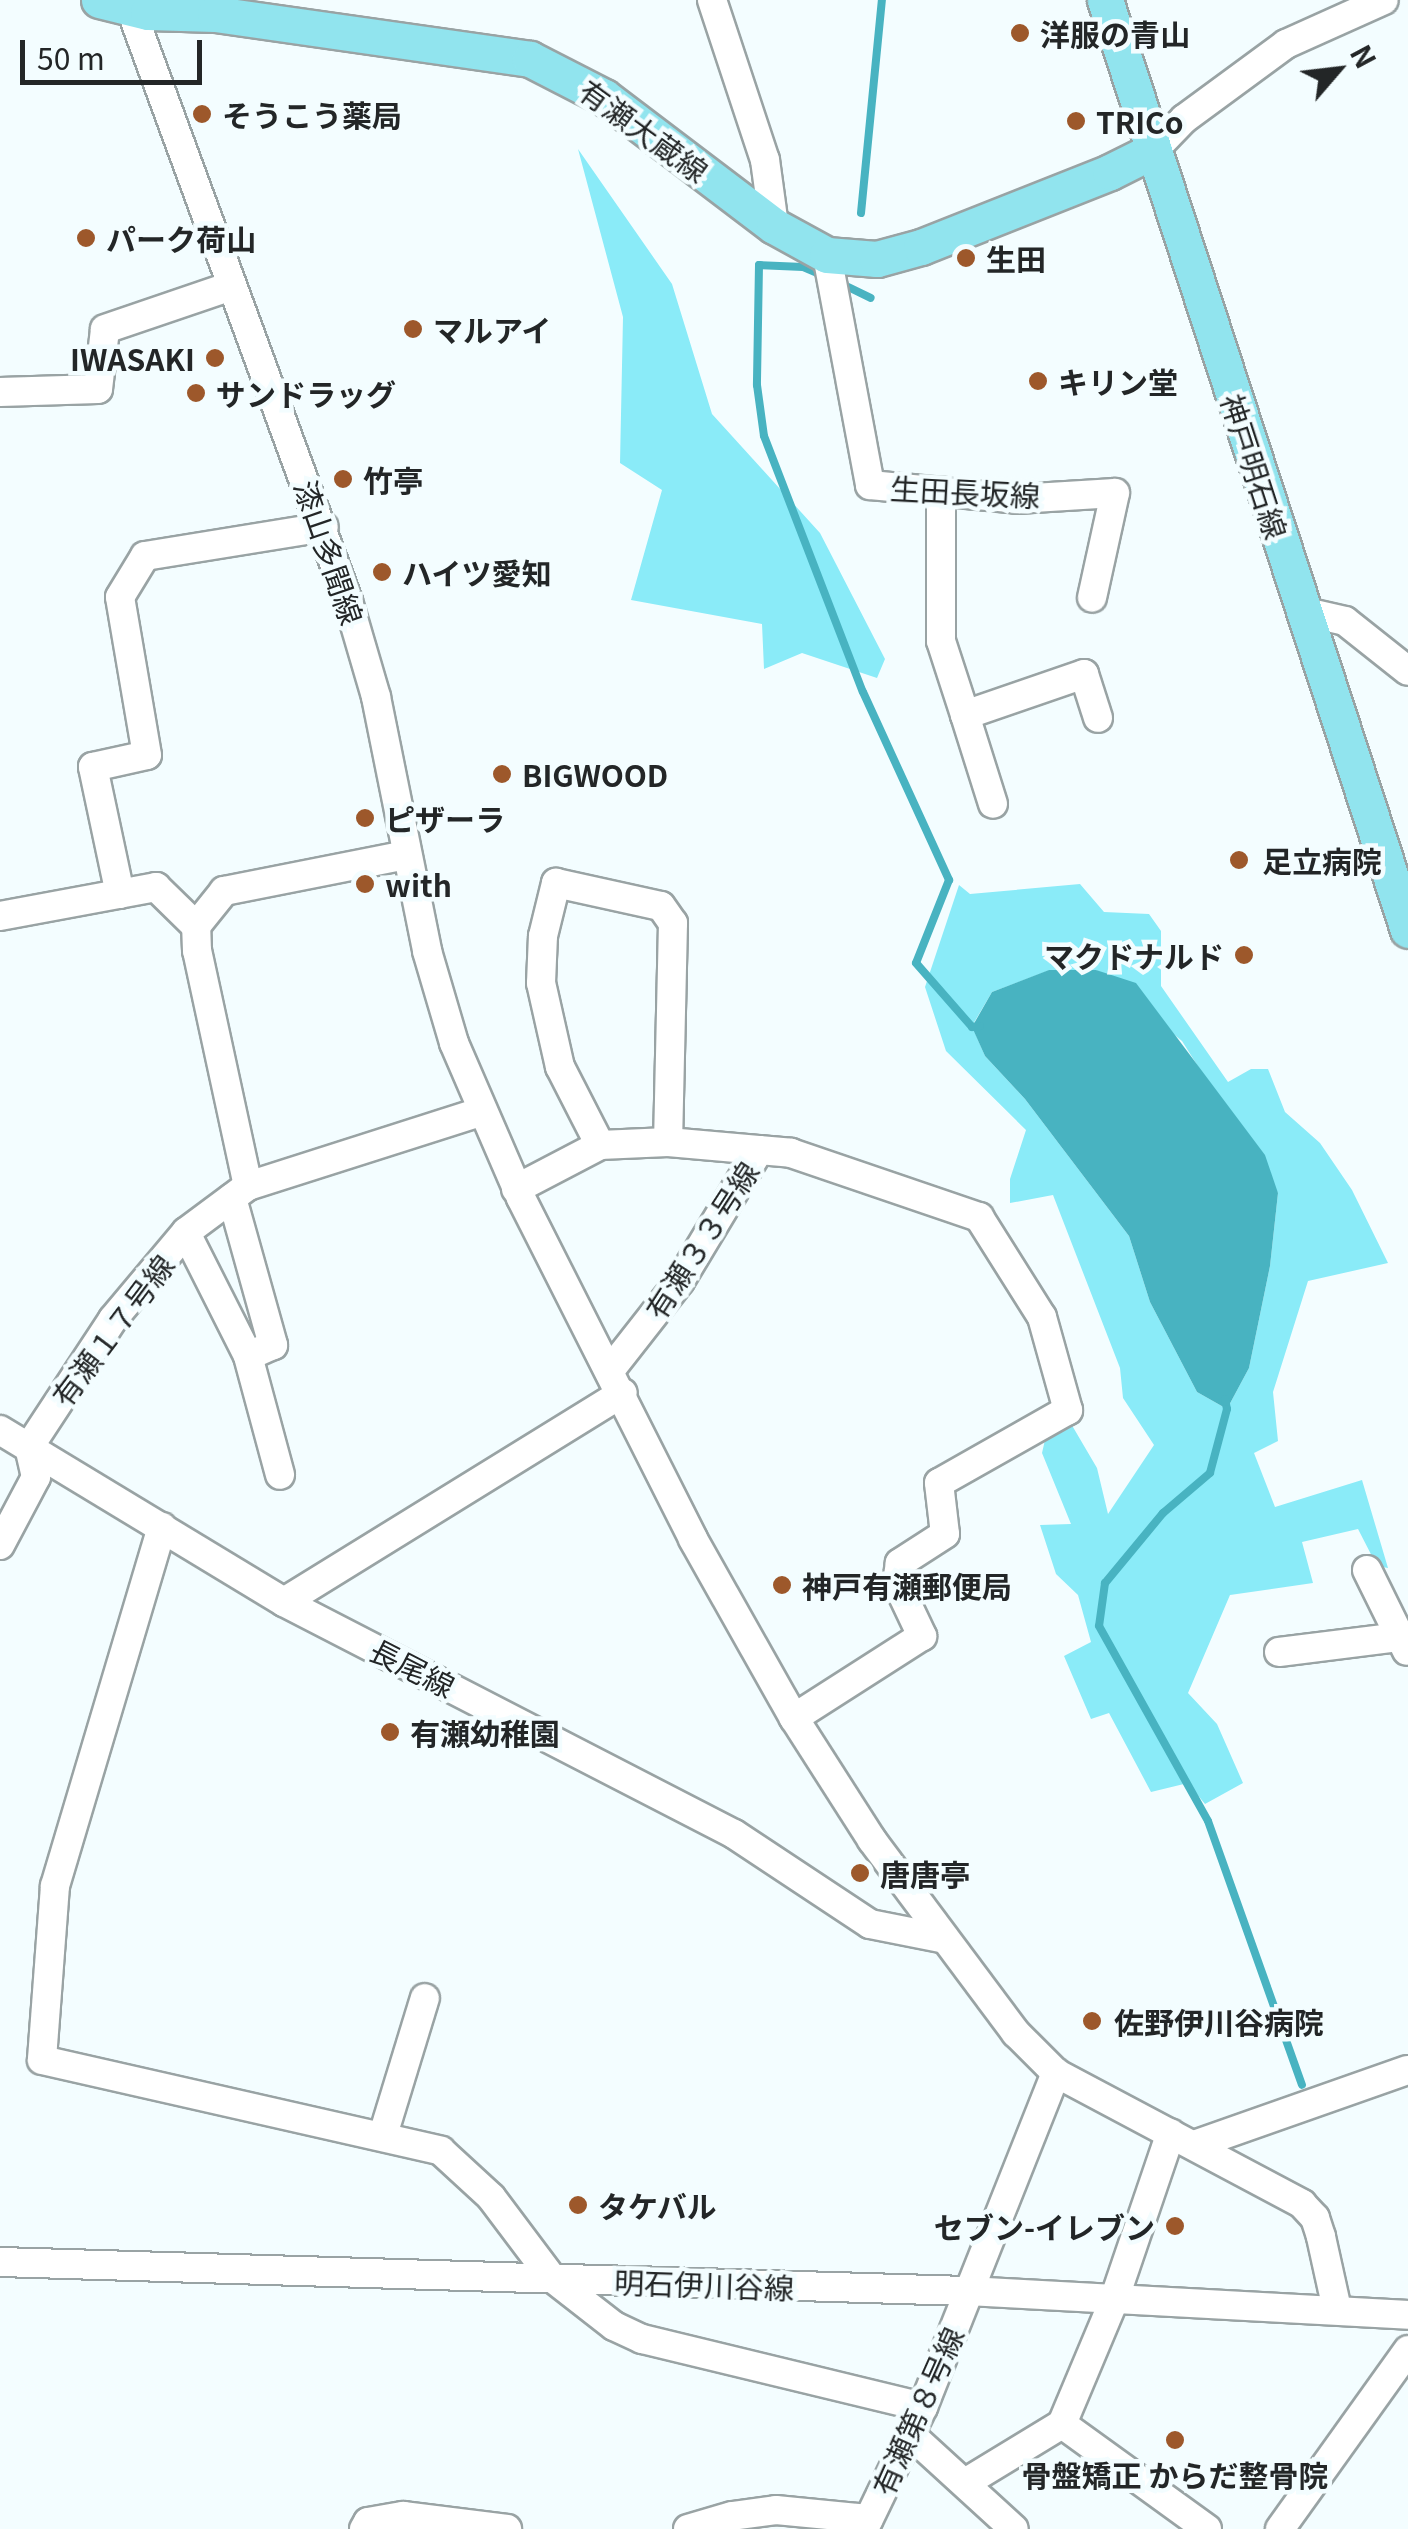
<!DOCTYPE html>
<meta charset="utf-8">
<style>
body{margin:0}
#map{position:relative;width:1408px;height:2529px;overflow:hidden;background:#f3fdff;font-family:Georgia,"Noto Sans JP",serif}
div>[style]{position:absolute}
.green>*{inset:0;background:#8aebf8}
.water>*{inset:0;background:#48b3c1}
.stream>*{height:8px;margin:-4px;padding:0 4px;transform-origin:4px;border-radius:4px;background:#48b3c1}
.roads{filter:drop-shadow(2px 0 #99a3a4) drop-shadow(-2px 0 #99a3a4) drop-shadow(0 2px #99a3a4) drop-shadow(0 -2px #99a3a4)}
.minor>*{height:28px;margin:-14px;padding:0 14px;transform-origin:14px;border-radius:14px;background:#fff}
.major>*{height:35px;margin:-17.5px;padding:0 17.5px;transform-origin:17.5px;border-radius:17.5px;background:#91e4ee}
.dots>*{width:28px;height:28px;translate:-50% -50%;box-sizing:border-box;border:5px solid #f3fdff;border-radius:50%}
span{translate:-50% -50%;white-space:nowrap;text-align:center;line-height:1.15;-webkit-text-stroke:9px #f3fdff;paint-order:stroke}
.poi-label{font-size:30px;color:#232627;font-weight:700}
.left{translate:0 -50%;text-align:left}
.right{translate:-100% -50%;text-align:right}
.street-label{font-size:30px;color:#232627}
.north{position:absolute;left:1288px;top:20px;width:100px;height:100px;-webkit-text-stroke:8px #f3fdff;paint-order:stroke;rotate:62deg;font-size:28px;font-weight:700;line-height:40px;text-align:center;color:#232627}
.north::after{content:'';display:block;margin:auto;width:35px;height:45px;background:#232627;clip-path:polygon(50% 0,100% 100%,50% 72%,0 100%)}
.scale{position:absolute;left:20px;top:40px;width:182px;height:45px;box-sizing:border-box;border:5px solid #232627;border-top:0;padding-left:12px;font-size:30px;line-height:35px;white-space:nowrap;color:#232627;-webkit-text-stroke:8px #f3fdff;paint-order:stroke}
</style>
<div id="map">
<div class="green">
<i style="clip-path:polygon(578px 149px,672px 284px,712px 414px,820px 533px,885px 659px,877px 678px,802px 653px,764px 669px,762px 624px,631px 600px,662px 490px,620px 463px,623px 317px)"></i>
<i style="clip-path:polygon(evenodd,1080px 884px,1104px 912px,1149px 914px,1161px 931px,1161px 986px,1228px 1082px,1251px 1069px,1268px 1069px,1285px 1112px,1320px 1143px,1352px 1190px,1388px 1263px,1308px 1281px,1273px 1392px,1278px 1441px,1254px 1453px,1275px 1507px,1362px 1480px,1388px 1568px,1377px 1566px,1358px 1529px,1302px 1542px,1313px 1583px,1230px 1595px,1188px 1693px,1217px 1724px,1243px 1783px,1205px 1804px,1188px 1783px,1151px 1792px,1109px 1713px,1091px 1719px,1064px 1656px,1091px 1642px,1078px 1595px,1056px 1574px,1040px 1525px,1071px 1524px,1042px 1453px,1047px 1431px,1070px 1422px,1097px 1468px,1108px 1514px,1154px 1445px,1123px 1398px,1120px 1368px,1053px 1195px,1010px 1203px,1010px 1179px,1026px 1130px,946px 1051px,925px 987px,959px 885px,970px 894px,1080px 884px,1050px 970px,1096px 970px,1182px 1041px,1278px 1193px,1270px 1266px,1249px 1368px,1227px 1409px,1197px 1392px,1150px 1302px,1129px 1236px,1025px 1099px,985px 1056px,972px 1026px,992px 992px,1050px 970px)"></i>
</div>
<div class="water">
<i style="clip-path:polygon(1049px 970px,1096px 970px,1136px 983px,1265px 1155px,1278px 1193px,1270px 1266px,1249px 1368px,1227px 1409px,1197px 1392px,1150px 1302px,1129px 1236px,1025px 1099px,985px 1056px,972px 1027px,992px 992px)"></i>
</div>
<div class="stream">
<i style="left:861px;top:213px;width:214px;rotate:-84.4deg"></i>
<i style="left:822px;top:275px;width:21px;rotate:-157deg"></i>
<i style="left:803px;top:267px;width:44px;rotate:-177.4deg"></i>
<i style="left:759px;top:265px;width:120px;rotate:91deg"></i>
<i style="left:757px;top:385px;width:51px;rotate:82.2deg"></i>
<i style="left:764px;top:436px;width:274px;rotate:68.9deg"></i>
<i style="left:863px;top:692px;width:207px;rotate:65.4deg"></i>
<i style="left:949px;top:880px;width:89px;rotate:111.7deg"></i>
<i style="left:916px;top:963px;width:85px;rotate:48.8deg"></i>
<i style="left:972px;top:1027px;width:8px;rotate:-7deg"></i>
<i style="left:840px;top:283px;width:34px;rotate:26deg"></i>
<i style="left:1225px;top:1399px;width:10px;rotate:79deg"></i>
<i style="left:1227px;top:1409px;width:66px;rotate:104.9deg"></i>
<i style="left:1210px;top:1473px;width:62px;rotate:139.6deg"></i>
<i style="left:1163px;top:1513px;width:91px;rotate:129.6deg"></i>
<i style="left:1105px;top:1583px;width:43px;rotate:97.9deg"></i>
<i style="left:1099px;top:1626px;width:223px;rotate:60.8deg"></i>
<i style="left:1208px;top:1821px;width:280px;rotate:70.4deg"></i>
</div>
<div class="roads">
<div class="minor">
<i style="left:712px;top:0;width:169px;rotate:71.7deg"></i>
<i style="left:765px;top:160px;width:67px;rotate:82.2deg"></i>
<i style="left:130px;top:7px;width:633px;rotate:69.85deg"></i>
<i style="left:348px;top:601px;width:100px;rotate:73.7deg"></i>
<i style="left:376px;top:697px;width:259px;rotate:78.6deg"></i>
<i style="left:427px;top:951px;width:96px;rotate:73.6deg"></i>
<i style="left:454px;top:1043px;width:169px;rotate:66.6deg"></i>
<i style="left:521px;top:1198px;width:382px;rotate:63.2deg"></i>
<i style="left:693px;top:1539px;width:206px;rotate:60.6deg"></i>
<i style="left:794px;top:1718px;width:145px;rotate:57.4deg"></i>
<i style="left:872px;top:1840px;width:241px;rotate:53.3deg"></i>
<i style="left:1016px;top:2033px;width:57px;rotate:45deg"></i>
<i style="left:1056px;top:2073px;width:279px;rotate:28deg"></i>
<i style="left:1302px;top:2204px;width:19px;rotate:47deg"></i>
<i style="left:1315px;top:2218px;width:20px;rotate:72deg"></i>
<i style="left:1321px;top:2237px;width:74px;rotate:77.5deg"></i>
<i style="left:1154px;top:150px;width:43px;rotate:-45.9deg"></i>
<i style="left:1184px;top:119px;width:127px;rotate:-36.3deg"></i>
<i style="left:1286px;top:44px;width:107px;rotate:-24.2deg"></i>
<i style="left:827px;top:255px;width:234px;rotate:79.4deg"></i>
<i style="left:870px;top:485px;width:148px;rotate:5.4deg"></i>
<i style="left:1017px;top:499px;width:98px;rotate:-3.5deg"></i>
<i style="left:1115px;top:493px;width:107px;rotate:102.4deg"></i>
<i style="left:0;top:392px;width:98px;rotate:-1.8deg"></i>
<i style="left:98px;top:389px;width:60px;rotate:-83.3deg"></i>
<i style="left:105px;top:329px;width:133px;rotate:-18.8deg"></i>
<i style="left:941px;top:491px;width:150px;rotate:90deg"></i>
<i style="left:941px;top:641px;width:78px;rotate:72deg"></i>
<i style="left:965px;top:715px;width:126px;rotate:-19deg"></i>
<i style="left:1084px;top:674px;width:46px;rotate:72.3deg"></i>
<i style="left:1301px;top:611px;width:45px;rotate:12.8deg"></i>
<i style="left:1345px;top:621px;width:80px;rotate:38.4deg"></i>
<i style="left:965px;top:715px;width:93px;rotate:72.5deg"></i>
<i style="left:120px;top:894px;width:130px;rotate:-102deg"></i>
<i style="left:93px;top:767px;width:55px;rotate:-12.5deg"></i>
<i style="left:147px;top:755px;width:160px;rotate:-99.7deg"></i>
<i style="left:120px;top:597px;width:48px;rotate:-58.6deg"></i>
<i style="left:145px;top:556px;width:181px;rotate:-9.2deg"></i>
<i style="left:0;top:916px;width:159px;rotate:-10.5deg"></i>
<i style="left:156px;top:887px;width:56px;rotate:44.3deg"></i>
<i style="left:600px;top:1145px;width:88px;rotate:-117.1deg"></i>
<i style="left:560px;top:1067px;width:86px;rotate:-102.7deg"></i>
<i style="left:541px;top:983px;width:47px;rotate:-87.6deg"></i>
<i style="left:543px;top:936px;width:55px;rotate:-76.2deg"></i>
<i style="left:556px;top:883px;width:107px;rotate:12.4deg"></i>
<i style="left:661px;top:906px;width:21px;rotate:55deg"></i>
<i style="left:673px;top:923px;width:219px;rotate:91.3deg"></i>
<i style="left:248px;top:1186px;width:240px;rotate:-102.2deg"></i>
<i style="left:197px;top:951px;width:25px;rotate:-92deg"></i>
<i style="left:196px;top:926px;width:45px;rotate:-51.3deg"></i>
<i style="left:224px;top:891px;width:186px;rotate:-11.2deg"></i>
<i style="left:516px;top:1189px;width:95px;rotate:-27.6deg"></i>
<i style="left:600px;top:1145px;width:68px;rotate:-2.5deg"></i>
<i style="left:668px;top:1142px;width:91px;rotate:5deg"></i>
<i style="left:232px;top:1198px;width:153px;rotate:74.4deg"></i>
<i style="left:273px;top:1345px;width:27px;rotate:156deg"></i>
<i style="left:186px;top:1233px;width:138px;rotate:63.2deg"></i>
<i style="left:248px;top:1356px;width:123px;rotate:74.9deg"></i>
<i style="left:611px;top:1369px;width:112px;rotate:-51.9deg"></i>
<i style="left:680px;top:1281px;width:153px;rotate:-58.9deg"></i>
<i style="left:759px;top:1150px;width:32px;rotate:5deg"></i>
<i style="left:791px;top:1153px;width:199px;rotate:18.8deg"></i>
<i style="left:979px;top:1217px;width:118px;rotate:57.8deg"></i>
<i style="left:1042px;top:1317px;width:97px;rotate:74.4deg"></i>
<i style="left:1068px;top:1410px;width:148px;rotate:150.5deg"></i>
<i style="left:939px;top:1483px;width:51px;rotate:83.3deg"></i>
<i style="left:945px;top:1534px;width:54px;rotate:147.2deg"></i>
<i style="left:900px;top:1563px;width:20px;rotate:99deg"></i>
<i style="left:897px;top:1583px;width:59px;rotate:64.7deg"></i>
<i style="left:922px;top:1636px;width:152px;rotate:147.4deg"></i>
<i style="left:0;top:1430px;width:332px;rotate:31.2deg"></i>
<i style="left:284px;top:1602px;width:506px;rotate:27.27deg"></i>
<i style="left:734px;top:1834px;width:163px;rotate:33.5deg"></i>
<i style="left:870px;top:1924px;width:72px;rotate:11.2deg"></i>
<i style="left:162px;top:1527px;width:375px;rotate:106.6deg"></i>
<i style="left:55px;top:1886px;width:174px;rotate:94.3deg"></i>
<i style="left:42px;top:2060px;width:409px;rotate:12.8deg"></i>
<i style="left:441px;top:2151px;width:68px;rotate:42.6deg"></i>
<i style="left:491px;top:2197px;width:100px;rotate:53.1deg"></i>
<i style="left:551px;top:2277px;width:80px;rotate:37.9deg"></i>
<i style="left:614px;top:2326px;width:31px;rotate:25deg"></i>
<i style="left:642px;top:2339px;width:289px;rotate:13.6deg"></i>
<i style="left:0;top:1545px;width:77px;rotate:-62.1deg"></i>
<i style="left:36px;top:1477px;width:31px;rotate:-103deg"></i>
<i style="left:29px;top:1447px;width:153px;rotate:-56.7deg"></i>
<i style="left:113px;top:1319px;width:114px;rotate:-50deg"></i>
<i style="left:186px;top:1232px;width:77px;rotate:-36.6deg"></i>
<i style="left:248px;top:1186px;width:244px;rotate:-17.7deg"></i>
<i style="left:1367px;top:1570px;width:90px;rotate:63.7deg"></i>
<i style="left:284px;top:1602px;width:398px;rotate:-31.7deg"></i>
<i style="left:1279px;top:1652px;width:122px;rotate:-7.1deg"></i>
<i style="left:383px;top:2135px;width:143px;rotate:-73deg"></i>
<i style="left:1197px;top:2144px;width:223px;rotate:-19.4deg"></i>
<i style="left:0;top:2262px;width:968px;rotate:1.72deg"></i>
<i style="left:968px;top:2291px;width:441px;rotate:3.1deg"></i>
<i style="left:1062px;top:2424px;width:179px;rotate:35.9deg"></i>
<i style="left:911px;top:2435px;width:139px;rotate:42.4deg"></i>
<i style="left:965px;top:2483px;width:114px;rotate:-31.3deg"></i>
<i style="left:1062px;top:2424px;width:134px;rotate:-67.2deg"></i>
<i style="left:1114px;top:2300px;width:176px;rotate:-71.2deg"></i>
<i style="left:364px;top:2529px;width:8px;rotate:-60deg"></i>
<i style="left:368px;top:2522px;width:36px;rotate:-10deg"></i>
<i style="left:403px;top:2516px;width:105px;rotate:7.1deg"></i>
<i style="left:688px;top:2529px;width:46px;rotate:-16.5deg"></i>
<i style="left:732px;top:2516px;width:44px;rotate:-7.8deg"></i>
<i style="left:776px;top:2510px;width:93px;rotate:5.5deg"></i>
<i style="left:864px;top:2529px;width:136px;rotate:-64.2deg"></i>
<i style="left:923px;top:2407px;width:360px;rotate:-68.3deg"></i>
<i style="left:1280px;top:2529px;width:220px;rotate:-54.4deg"></i>
</div>
<div class="major">
<i style="left:99px;top:0;width:50px;rotate:13.8deg"></i>
<i style="left:148px;top:12px;width:67px;rotate:1.7deg"></i>
<i style="left:215px;top:14px;width:318px;rotate:8.1deg"></i>
<i style="left:530px;top:59px;width:83px;rotate:27.2deg"></i>
<i style="left:604px;top:97px;width:213px;rotate:37.2deg"></i>
<i style="left:774px;top:226px;width:60px;rotate:28.7deg"></i>
<i style="left:827px;top:255px;width:50px;rotate:4.6deg"></i>
<i style="left:877px;top:259px;width:46px;rotate:-15.3deg"></i>
<i style="left:921px;top:247px;width:203px;rotate:-21.6deg"></i>
<i style="left:1110px;top:172px;width:49px;rotate:-26.6deg"></i>
<i style="left:1105px;top:0;width:978px;rotate:71.95deg"></i>
</div>
</div>
<div class="dots">
<i style="left:1020px;top:33px;background:#9d582b"></i>
<i style="left:202px;top:114px;background:#9d582b"></i>
<i style="left:1076px;top:121px;background:#9d582b"></i>
<i style="left:86px;top:238px;background:#9d582b"></i>
<i style="left:966px;top:258px;background:#9d582b"></i>
<i style="left:413px;top:329px;background:#9d582b"></i>
<i style="left:215px;top:358px;background:#9d582b"></i>
<i style="left:1038px;top:381px;background:#9d582b"></i>
<i style="left:196px;top:393px;background:#9d582b"></i>
<i style="left:343px;top:479px;background:#9d582b"></i>
<i style="left:382px;top:572px;background:#9d582b"></i>
<i style="left:502px;top:774px;background:#9d582b"></i>
<i style="left:365px;top:818px;background:#9d582b"></i>
<i style="left:1239px;top:860px;background:#9d582b"></i>
<i style="left:365px;top:884px;background:#9d582b"></i>
<i style="left:1244px;top:955px;background:#9d582b"></i>
<i style="left:782px;top:1585px;background:#9d582b"></i>
<i style="left:390px;top:1732px;background:#9d582b"></i>
<i style="left:860px;top:1873px;background:#9d582b"></i>
<i style="left:1092px;top:2021px;background:#9d582b"></i>
<i style="left:578px;top:2205px;background:#9d582b"></i>
<i style="left:1175px;top:2226px;background:#9d582b"></i>
<i style="left:1175px;top:2440px;background:#9d582b"></i>
</div>
<div class="poi-label">
<span class="left" style="left:1040px;top:33px">洋服の青山</span>
<span class="left" style="left:222px;top:114px">そうこう薬局</span>
<span class="left" style="left:1096px;top:121px">TRICo</span>
<span class="left" style="left:106px;top:238px">パーク荷山</span>
<span class="left" style="left:986px;top:258px">生田</span>
<span class="left" style="left:433px;top:329px">マルアイ</span>
<span class="right" style="left:195px;top:358px">IWASAKI</span>
<span class="left" style="left:1058px;top:381px">キリン堂</span>
<span class="left" style="left:216px;top:393px">サンドラッグ</span>
<span class="left" style="left:363px;top:479px">竹亭</span>
<span class="left" style="left:402px;top:572px">ハイツ愛知</span>
<span class="left" style="left:522px;top:774px">BIGWOOD</span>
<span class="left" style="left:385px;top:818px">ピザーラ</span>
<span class="left" style="left:1262px;top:860px">足立病院</span>
<span class="left" style="left:385px;top:884px">with</span>
<span class="right" style="left:1224px;top:955px">マクドナルド</span>
<span class="left" style="left:802px;top:1585px">神戸有瀬郵便局</span>
<span class="left" style="left:410px;top:1732px">有瀬幼稚園</span>
<span class="left" style="left:880px;top:1873px">唐唐亭</span>
<span class="left" style="left:1114px;top:2021px">佐野伊川谷病院</span>
<span class="left" style="left:598px;top:2205px">タケバル</span>
<span class="right" style="left:1155px;top:2226px">セブン-イレブン</span>
<span style="left:1175px;top:2474px">骨盤矯正 からだ整骨院</span>
</div>
<div class="street-label">
<span style="left:644px;top:130px;rotate:36deg">有瀬大蔵線</span>
<span style="left:1255px;top:466px;rotate:72deg">神戸明石線</span>
<span style="left:965px;top:491px;rotate:3deg">生田長坂線</span>
<span style="left:330px;top:552px;rotate:71deg">漆山多聞線</span>
<span style="left:701px;top:1240px;rotate:-57deg">有瀬３３号線</span>
<span style="left:112px;top:1330px;rotate:-53deg">有瀬１７号線</span>
<span style="left:413px;top:1667px;rotate:27deg">長尾線</span>
<span style="left:704px;top:2284px;rotate:2deg">明石伊川谷線</span>
<span style="left:917px;top:2411px;rotate:-66deg">有瀬第８号線</span>
</div>
<div class="north">N</div>
<div class="scale">50 m</div>
</div>
